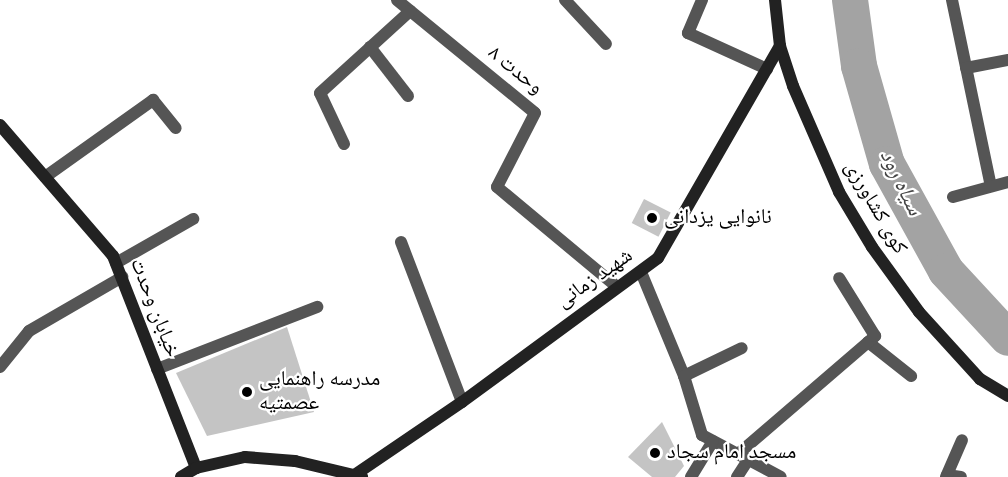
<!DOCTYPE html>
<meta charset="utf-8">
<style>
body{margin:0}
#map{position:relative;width:1008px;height:477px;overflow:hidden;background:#fff;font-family:Overpass,"Noto Naskh Arabic",sans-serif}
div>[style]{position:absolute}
.river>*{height:36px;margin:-18px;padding:0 18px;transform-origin:18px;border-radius:18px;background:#a3a3a3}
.building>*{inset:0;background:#c4c4c4;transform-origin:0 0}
.street>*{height:12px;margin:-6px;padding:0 6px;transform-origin:6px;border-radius:6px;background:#555}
.secondary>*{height:12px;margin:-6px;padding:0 6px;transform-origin:6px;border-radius:6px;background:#222}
.dots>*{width:16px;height:16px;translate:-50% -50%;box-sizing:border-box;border:3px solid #fff;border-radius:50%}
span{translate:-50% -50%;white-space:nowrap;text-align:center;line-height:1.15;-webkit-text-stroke:4.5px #fff;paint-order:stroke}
.street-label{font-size:21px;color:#000}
.poi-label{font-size:21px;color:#000}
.left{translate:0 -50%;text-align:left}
.water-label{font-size:22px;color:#444;font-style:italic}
</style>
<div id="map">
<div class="river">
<i style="left:850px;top:0;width:67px;rotate:82.2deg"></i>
<i style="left:859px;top:66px;width:102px;rotate:74.1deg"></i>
<i style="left:887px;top:164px;width:122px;rotate:61.1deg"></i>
<i style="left:946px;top:271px;width:91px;rotate:47.2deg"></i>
</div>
<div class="building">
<i style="left:644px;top:199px;width:30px;height:27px;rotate:27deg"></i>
<i style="clip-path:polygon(287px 327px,314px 412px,207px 436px,176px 373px)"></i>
<i style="clip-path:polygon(662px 422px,684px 466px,675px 477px,652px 477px,628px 457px)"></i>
</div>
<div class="street">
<i style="left:397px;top:0;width:178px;rotate:39.3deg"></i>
<i style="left:535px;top:113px;width:83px;rotate:117.2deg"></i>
<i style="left:497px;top:187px;width:155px;rotate:39.8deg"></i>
<i style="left:565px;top:0;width:60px;rotate:47deg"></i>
<i style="left:702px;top:0;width:36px;rotate:113deg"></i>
<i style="left:688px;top:33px;width:87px;rotate:24.5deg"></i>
<i style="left:952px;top:0;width:190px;rotate:78.2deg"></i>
<i style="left:370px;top:47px;width:62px;rotate:52.2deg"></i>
<i style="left:966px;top:68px;width:43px;rotate:-10.8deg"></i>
<i style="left:344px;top:144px;width:56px;rotate:-115.2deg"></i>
<i style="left:320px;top:93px;width:122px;rotate:-42.3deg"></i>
<i style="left:45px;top:177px;width:133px;rotate:-35.5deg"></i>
<i style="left:153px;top:100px;width:36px;rotate:51deg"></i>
<i style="left:953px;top:197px;width:57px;rotate:-15.3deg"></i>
<i style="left:401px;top:242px;width:171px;rotate:69.1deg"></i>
<i style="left:116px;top:263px;width:89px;rotate:-29.7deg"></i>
<i style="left:641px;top:272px;width:113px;rotate:67.5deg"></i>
<i style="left:684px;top:376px;width:62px;rotate:73deg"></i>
<i style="left:702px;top:435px;width:89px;rotate:28deg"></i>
<i style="left:868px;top:342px;width:55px;rotate:38.3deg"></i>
<i style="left:0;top:367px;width:46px;rotate:-51.1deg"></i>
<i style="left:29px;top:331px;width:108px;rotate:-30.1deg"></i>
<i style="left:157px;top:369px;width:172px;rotate:-21.2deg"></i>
<i style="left:684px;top:376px;width:64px;rotate:-25.8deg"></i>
<i style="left:738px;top:454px;width:181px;rotate:-40.7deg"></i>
<i style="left:875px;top:336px;width:68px;rotate:-121.8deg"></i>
<i style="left:947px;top:475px;width:14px;rotate:8deg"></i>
<i style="left:691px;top:477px;width:42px;rotate:-58.6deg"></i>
<i style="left:737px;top:477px;width:20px;rotate:-57deg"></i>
<i style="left:946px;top:477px;width:40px;rotate:-66.6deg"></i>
</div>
<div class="secondary">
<i style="left:775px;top:0;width:46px;rotate:83.8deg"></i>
<i style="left:780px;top:46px;width:42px;rotate:72deg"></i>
<i style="left:793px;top:86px;width:116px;rotate:66.5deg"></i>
<i style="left:839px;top:192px;width:64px;rotate:59deg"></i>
<i style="left:872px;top:247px;width:80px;rotate:54.1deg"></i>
<i style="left:919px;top:312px;width:91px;rotate:47.7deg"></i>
<i style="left:980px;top:379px;width:33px;rotate:31deg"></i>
<i style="left:0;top:125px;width:173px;rotate:49.2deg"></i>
<i style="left:113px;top:256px;width:228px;rotate:68.6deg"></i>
<i style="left:356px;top:474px;width:128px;rotate:-34.2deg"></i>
<i style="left:462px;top:402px;width:243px;rotate:-36.3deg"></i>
<i style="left:658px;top:258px;width:245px;rotate:-60.1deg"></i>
<i style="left:181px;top:477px;width:17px;rotate:-31deg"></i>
<i style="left:196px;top:468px;width:50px;rotate:-12.7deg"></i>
<i style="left:245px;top:457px;width:50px;rotate:4.6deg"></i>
<i style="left:295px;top:461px;width:69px;rotate:13.4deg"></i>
</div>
<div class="dots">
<i style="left:652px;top:218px;background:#000"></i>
<i style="left:247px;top:392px;background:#000"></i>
<i style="left:655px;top:453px;background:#000"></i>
</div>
<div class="street-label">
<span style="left:515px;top:71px;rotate:39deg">وحدت ۸</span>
<span style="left:875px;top:208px;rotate:60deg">کوی کشاورزی</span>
<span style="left:595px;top:279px;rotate:-35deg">شهید زمانی</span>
<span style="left:154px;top:308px;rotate:69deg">خیابان وحدت</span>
</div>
<div class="poi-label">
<span class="left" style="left:664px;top:218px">نانوایی یزدانی</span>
<span class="left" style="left:259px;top:392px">مدرسه راهنمایی<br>عصمتیه</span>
<span class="left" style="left:667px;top:453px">مسجد امام سجاد</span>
</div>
<div class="water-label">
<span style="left:900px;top:183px;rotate:64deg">سیاه رود</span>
</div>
</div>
